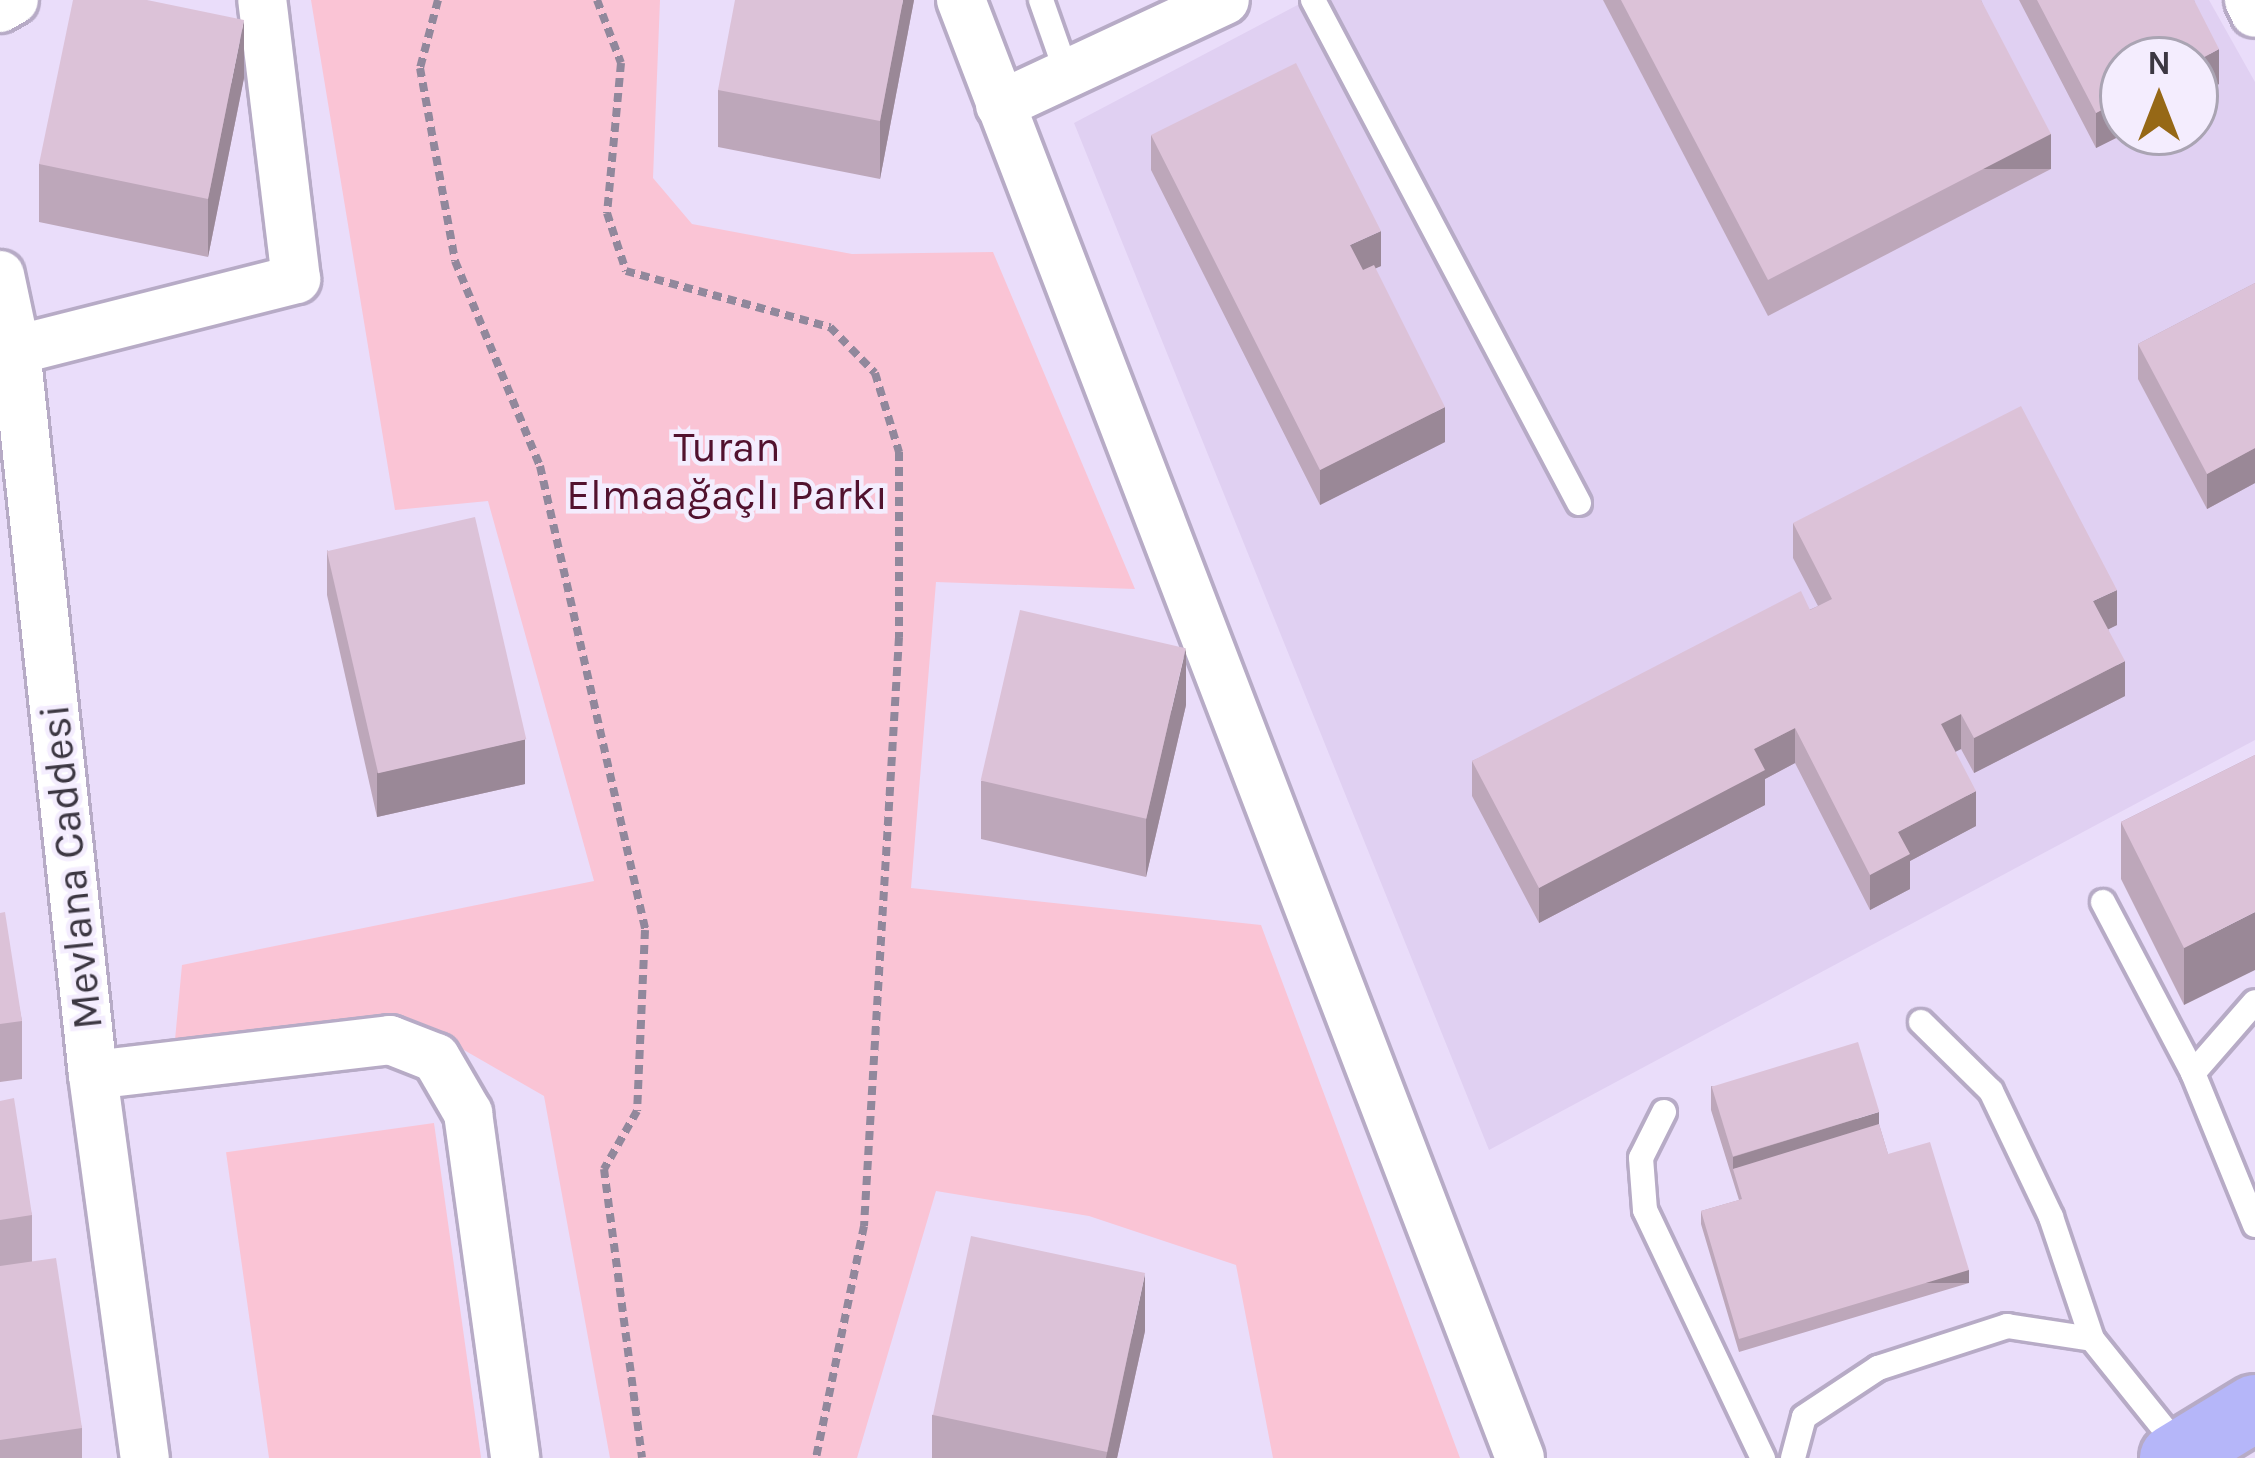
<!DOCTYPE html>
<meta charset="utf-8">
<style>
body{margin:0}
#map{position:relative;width:2255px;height:1458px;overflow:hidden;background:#eaddfa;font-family:Karla,sans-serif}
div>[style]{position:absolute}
.built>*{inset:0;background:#e0d0f2}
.green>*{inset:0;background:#fac4d5;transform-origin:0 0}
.path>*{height:8px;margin-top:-4px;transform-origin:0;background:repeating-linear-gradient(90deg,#91889c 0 9px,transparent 0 15px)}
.roads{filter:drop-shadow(3px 0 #b7abc6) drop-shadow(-3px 0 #b7abc6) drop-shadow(0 3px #b7abc6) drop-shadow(0 -3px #b7abc6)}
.lane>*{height:24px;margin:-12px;padding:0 12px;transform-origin:12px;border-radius:12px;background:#fff}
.street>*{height:48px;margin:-24px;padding:0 24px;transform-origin:24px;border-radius:24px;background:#fff}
.primary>*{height:66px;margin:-33px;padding:0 33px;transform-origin:33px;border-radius:33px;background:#b5b6f9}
.wall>*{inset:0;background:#bda7ba}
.shaded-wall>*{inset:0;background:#9a8897;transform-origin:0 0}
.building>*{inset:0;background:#dcc2d8;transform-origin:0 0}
span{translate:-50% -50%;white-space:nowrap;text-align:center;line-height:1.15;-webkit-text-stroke:9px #f4edfe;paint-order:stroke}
.park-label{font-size:42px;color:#52122e}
.street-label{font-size:42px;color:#3c3742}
.north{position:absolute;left:2099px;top:36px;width:120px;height:120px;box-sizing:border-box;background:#f4edfe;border:3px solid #aaa4b3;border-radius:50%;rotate:0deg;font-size:33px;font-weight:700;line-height:48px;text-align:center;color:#3c3742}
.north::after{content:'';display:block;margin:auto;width:42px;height:54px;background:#966816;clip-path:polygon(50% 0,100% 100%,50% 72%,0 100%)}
</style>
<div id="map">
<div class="built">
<i style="clip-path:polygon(evenodd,1307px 0,2209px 0,2255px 82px,2255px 740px,1489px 1150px,1074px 123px,1307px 0,2123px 60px,2195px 60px,2195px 132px,2123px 132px,2123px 60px)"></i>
</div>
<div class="green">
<i style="clip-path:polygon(311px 0,660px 0,653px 178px,692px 224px,852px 254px,993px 252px,1135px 589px,936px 582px,911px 888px,1261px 925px,1460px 1458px,1273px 1458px,1236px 1265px,1089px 1216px,936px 1191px,857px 1458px,610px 1458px,544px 1096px,450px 1042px,172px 1072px,182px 965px,594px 881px,488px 501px,395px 510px)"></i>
<i style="left:434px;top:1123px;width:338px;height:210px;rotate:82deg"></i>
</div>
<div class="path">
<i style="left:438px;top:0;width:70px;rotate:104.8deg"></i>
<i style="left:420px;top:68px;width:196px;rotate:79.7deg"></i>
<i style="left:455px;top:261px;width:222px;rotate:67.5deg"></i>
<i style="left:540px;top:466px;width:476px;rotate:77.2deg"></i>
<i style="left:645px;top:930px;width:181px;rotate:92.5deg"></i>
<i style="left:637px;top:1111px;width:67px;rotate:119.6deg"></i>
<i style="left:604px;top:1169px;width:291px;rotate:82.5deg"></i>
<i style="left:597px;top:0;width:67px;rotate:69.1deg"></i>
<i style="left:621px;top:63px;width:151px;rotate:95.3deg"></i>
<i style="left:607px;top:213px;width:61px;rotate:71.9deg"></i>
<i style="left:626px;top:271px;width:212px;rotate:15.4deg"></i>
<i style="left:830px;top:327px;width:64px;rotate:45.6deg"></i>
<i style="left:875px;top:373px;width:83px;rotate:73.1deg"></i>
<i style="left:899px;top:452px;width:185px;rotate:90deg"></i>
<i style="left:899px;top:637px;width:590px;rotate:93.4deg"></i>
<i style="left:864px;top:1226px;width:237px;rotate:101.7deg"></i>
</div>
<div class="roads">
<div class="lane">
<i style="left:1041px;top:0;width:78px;rotate:70.6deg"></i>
<i style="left:1313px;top:0;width:569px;rotate:62.13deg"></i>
<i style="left:2103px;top:902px;width:193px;rotate:62.2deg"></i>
<i style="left:2193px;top:1073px;width:164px;rotate:67.8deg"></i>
<i style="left:1921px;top:1022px;width:98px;rotate:44.6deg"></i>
<i style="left:1991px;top:1091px;width:140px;rotate:64.5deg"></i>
<i style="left:2051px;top:1217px;width:129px;rotate:71.4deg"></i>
<i style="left:2193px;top:1073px;width:94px;rotate:-48.9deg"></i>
<i style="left:1664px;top:1112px;width:51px;rotate:116.6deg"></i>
<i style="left:1641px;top:1158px;width:52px;rotate:85.6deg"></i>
<i style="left:1645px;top:1210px;width:275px;rotate:64.6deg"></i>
<i style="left:1793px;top:1458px;width:42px;rotate:-75deg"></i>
<i style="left:1804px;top:1417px;width:89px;rotate:-33.5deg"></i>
<i style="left:1878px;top:1368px;width:136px;rotate:-18deg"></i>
<i style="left:2007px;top:1326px;width:86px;rotate:8.7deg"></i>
<i style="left:2092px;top:1339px;width:144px;rotate:51.2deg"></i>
</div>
<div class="street">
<i style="left:961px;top:0;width:1561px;rotate:69.02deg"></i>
<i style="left:2249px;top:0;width:14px;rotate:65deg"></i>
<i style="left:0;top:8px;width:16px;rotate:-30deg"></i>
<i style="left:1000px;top:105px;width:248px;rotate:-25deg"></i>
<i style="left:0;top:275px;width:77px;rotate:78deg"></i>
<i style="left:16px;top:350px;width:729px;rotate:83.94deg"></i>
<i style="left:93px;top:1075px;width:387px;rotate:82.3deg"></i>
<i style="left:16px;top:350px;width:289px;rotate:-14.2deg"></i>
<i style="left:296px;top:279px;width:281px;rotate:-96.9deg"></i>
<i style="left:93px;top:1075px;width:299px;rotate:-6.7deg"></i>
<i style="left:390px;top:1040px;width:49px;rotate:21.4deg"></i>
<i style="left:436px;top:1058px;width:64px;rotate:59.8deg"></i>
<i style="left:468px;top:1113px;width:348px;rotate:82.2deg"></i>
</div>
<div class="primary">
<i style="left:2173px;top:1458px;width:96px;rotate:-31.4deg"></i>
</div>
</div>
<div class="wall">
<i style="clip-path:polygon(914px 0,880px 179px,718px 147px,718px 90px)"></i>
<i style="clip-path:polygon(1603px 0,1981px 0,2051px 169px,1768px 316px)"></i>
<i style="clip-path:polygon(2019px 0,2194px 0,2219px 84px,2195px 97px,2195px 60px,2123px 132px,2128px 132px,2096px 148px)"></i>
<i style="clip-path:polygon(244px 78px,208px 257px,39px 222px,39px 164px)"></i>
<i style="clip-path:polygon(1151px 135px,1381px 266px,1375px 268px,1445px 442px,1320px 505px,1151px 170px)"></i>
<i style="clip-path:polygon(2255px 283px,2255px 483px,2207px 509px,2138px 379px,2138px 344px)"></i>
<i style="clip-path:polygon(1793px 523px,2117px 625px,2108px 629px,2125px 696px,1974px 773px,1961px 749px,1955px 752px,1976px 826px,1910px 861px,1910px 889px,1870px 910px,1795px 763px,1765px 779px,1765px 805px,1539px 923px,1472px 796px,1472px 761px,1818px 606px,1793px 558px)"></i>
<i style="clip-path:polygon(327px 550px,525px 784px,377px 817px,327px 595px)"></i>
<i style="clip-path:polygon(1186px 705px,1146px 877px,981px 839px,981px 781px)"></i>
<i style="clip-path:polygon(2255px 755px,2184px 1005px,2121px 879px,2121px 822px)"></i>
<i style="clip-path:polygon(0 913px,22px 1021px,22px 1079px,0 1082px)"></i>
<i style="clip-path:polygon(1711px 1086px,1879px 1124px,1888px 1154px,1969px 1283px,1739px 1352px,1701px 1224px,1701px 1211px,1739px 1200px,1711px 1110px)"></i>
<i style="clip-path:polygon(0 1101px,32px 1215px,32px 1261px,82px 1428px,82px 1458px,0 1458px)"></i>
<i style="clip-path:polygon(1145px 1331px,1117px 1458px,932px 1458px,932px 1415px)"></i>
</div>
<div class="shaded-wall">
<i style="clip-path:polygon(903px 0,914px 0,880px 179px,880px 121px)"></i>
<i style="clip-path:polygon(244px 20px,244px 78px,208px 257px,208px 199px)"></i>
<i style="clip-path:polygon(2219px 49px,2219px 84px,2195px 97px,2195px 62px)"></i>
<i style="clip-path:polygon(2123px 99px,2123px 132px,2128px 132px,2096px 148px,2096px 113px)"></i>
<i style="left:2051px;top:134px;width:35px;height:318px;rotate:90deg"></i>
<i style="clip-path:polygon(1381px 231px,1381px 266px,1350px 280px,1350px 245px)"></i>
<i style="clip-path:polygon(1445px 407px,1445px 442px,1320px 505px,1320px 470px)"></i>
<i style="clip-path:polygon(2255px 448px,2255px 483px,2207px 509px,2207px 474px)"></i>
<i style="clip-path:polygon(2117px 590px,2117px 625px,2093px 637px,2093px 601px)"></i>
<i style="clip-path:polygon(1186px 648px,1186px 705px,1146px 877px,1146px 819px)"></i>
<i style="clip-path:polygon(2125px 661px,2125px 696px,1974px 773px,1974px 738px)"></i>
<i style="clip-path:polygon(1961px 714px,1961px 749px,1941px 759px,1941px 724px)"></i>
<i style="clip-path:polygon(1795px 728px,1795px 763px,1765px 779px,1765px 805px,1539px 923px,1539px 888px,1754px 749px)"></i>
<i style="clip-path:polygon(525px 739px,525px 784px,377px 817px,377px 773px)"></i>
<i style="clip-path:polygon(1976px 791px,1976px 826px,1910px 861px,1910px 889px,1870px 910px,1870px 875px,1898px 832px)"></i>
<i style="clip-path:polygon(2255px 912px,2255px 970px,2184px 1005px,2184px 948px)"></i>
<i style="clip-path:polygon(1879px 1112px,1879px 1137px,1733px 1169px,1733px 1157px)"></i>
<i style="left:1969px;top:1270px;width:13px;height:240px;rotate:90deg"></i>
<i style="clip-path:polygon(1145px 1274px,1145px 1331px,1117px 1458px,1106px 1458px)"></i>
</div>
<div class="building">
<i style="clip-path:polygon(73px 0,147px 0,244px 20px,208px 199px,39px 164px)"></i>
<i style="clip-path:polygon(735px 0,903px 0,880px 121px,718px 90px)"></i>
<i style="clip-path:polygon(1621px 0,1981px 0,2051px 134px,1768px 280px)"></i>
<i style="clip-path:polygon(2037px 0,2194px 0,2219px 49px,2195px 62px,2195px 60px,2123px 60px,2123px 99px,2096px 113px)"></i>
<i style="clip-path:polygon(1296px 63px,1381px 231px,1350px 245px,1363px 270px,1374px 265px,1445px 407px,1320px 470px,1151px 135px)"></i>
<i style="clip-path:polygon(2255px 283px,2255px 448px,2207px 474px,2138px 344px)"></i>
<i style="clip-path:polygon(2021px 406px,2117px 590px,2093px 601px,2125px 661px,1974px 738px,1961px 714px,1941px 724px,1976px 791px,1898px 832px,1910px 854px,1870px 875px,1795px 728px,1754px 749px,1765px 770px,1539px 888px,1472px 761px,1801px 591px,1810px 610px,1832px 599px,1793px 523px)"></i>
<i style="left:475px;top:517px;width:228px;height:152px;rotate:77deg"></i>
<i style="left:1020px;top:610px;width:170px;height:175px;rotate:13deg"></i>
<i style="clip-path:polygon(2255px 755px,2255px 912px,2184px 948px,2121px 822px)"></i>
<i style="clip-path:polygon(5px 912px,22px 1021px,0 1024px,0 913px)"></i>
<i style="left:1858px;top:1042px;width:73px;height:153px;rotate:73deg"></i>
<i style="clip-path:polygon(14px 1098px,32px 1215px,0 1220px,0 1101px)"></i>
<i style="clip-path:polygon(1879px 1124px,1888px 1154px,1930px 1142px,1969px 1270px,1739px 1339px,1701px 1211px,1742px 1199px,1733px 1169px)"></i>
<i style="left:971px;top:1236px;width:178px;height:183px;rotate:12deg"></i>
<i style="clip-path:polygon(56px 1258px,82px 1428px,0 1440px,0 1266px)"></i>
</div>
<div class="park-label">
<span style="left:727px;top:471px">Turan<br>Elmaağaçlı Parkı</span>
</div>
<div class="street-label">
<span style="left:71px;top:867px;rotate:-96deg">Mevlana Caddesi</span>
</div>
<div class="north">N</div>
</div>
